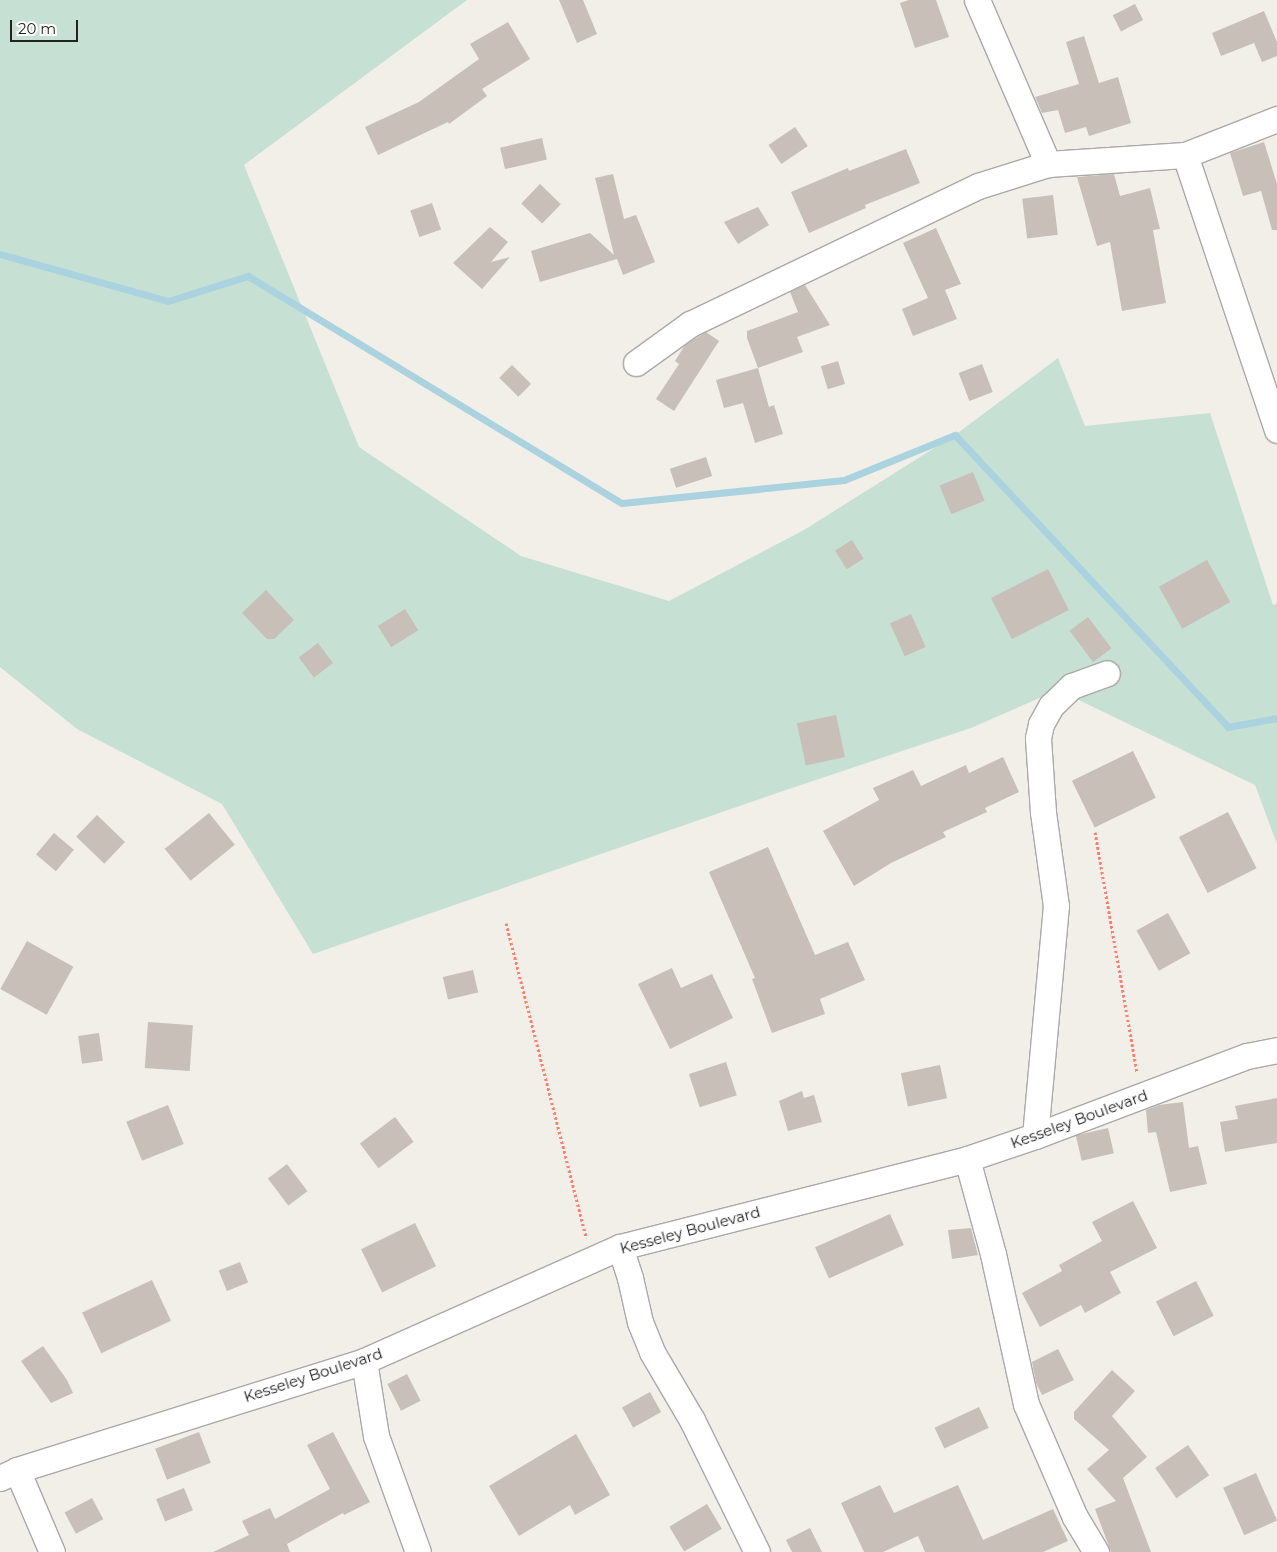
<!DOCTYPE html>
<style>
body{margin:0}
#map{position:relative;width:1277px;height:1552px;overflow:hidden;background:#f2efe9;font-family:Montserrat,sans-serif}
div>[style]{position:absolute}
.wetland>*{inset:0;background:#c6e0d4}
.stream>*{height:7px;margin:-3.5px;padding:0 3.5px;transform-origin:3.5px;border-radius:3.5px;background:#aad3df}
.building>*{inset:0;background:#c7bfb8;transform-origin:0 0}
.path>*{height:3px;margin-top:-1.5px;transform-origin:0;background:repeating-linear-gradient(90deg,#fa8072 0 2.5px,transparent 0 5px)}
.roads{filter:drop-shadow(1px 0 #a9a9a9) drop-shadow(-1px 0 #a9a9a9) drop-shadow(0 1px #a9a9a9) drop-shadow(0 -1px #a9a9a9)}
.street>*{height:25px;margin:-12.5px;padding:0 12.5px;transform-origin:12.5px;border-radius:12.5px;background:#fff}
span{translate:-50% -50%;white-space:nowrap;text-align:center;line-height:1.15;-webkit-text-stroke:4px #fff;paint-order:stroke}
.street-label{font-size:15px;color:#222}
.scale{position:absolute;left:10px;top:20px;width:68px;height:22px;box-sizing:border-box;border:2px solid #222;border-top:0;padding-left:6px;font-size:15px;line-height:18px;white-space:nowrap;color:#222;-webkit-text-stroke:4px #fff;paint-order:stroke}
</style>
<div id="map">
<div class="wetland">
<i style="clip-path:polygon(0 0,467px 0,244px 165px,359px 447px,521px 556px,669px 601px,804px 530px,955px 435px,1058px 358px,1085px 426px,1210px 413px,1273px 605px,1277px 603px,1277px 844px,1255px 785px,1058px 690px,971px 728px,783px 791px,313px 954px,222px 804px,77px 729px,0 667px)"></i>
</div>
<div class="stream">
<i style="left:0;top:254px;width:174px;rotate:15.6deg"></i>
<i style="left:168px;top:301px;width:84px;rotate:-17.4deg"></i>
<i style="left:248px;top:276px;width:437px;rotate:31.3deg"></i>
<i style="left:622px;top:503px;width:223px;rotate:-5.9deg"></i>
<i style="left:844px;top:480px;width:120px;rotate:-22.1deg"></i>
<i style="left:955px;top:435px;width:400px;rotate:46.9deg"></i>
<i style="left:1228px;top:727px;width:50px;rotate:-10.4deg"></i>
</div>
<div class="building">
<i style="clip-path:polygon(559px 0,583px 0,597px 34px,577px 43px)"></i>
<i style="clip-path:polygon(909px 0,936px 0,949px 37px,915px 48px,900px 3px)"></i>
<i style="left:1135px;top:4px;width:18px;height:25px;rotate:63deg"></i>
<i style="clip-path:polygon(1264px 11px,1277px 42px,1277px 56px,1262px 62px,1254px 43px,1221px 56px,1212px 33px)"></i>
<i style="clip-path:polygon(508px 22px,530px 59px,482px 89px,487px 96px,449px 124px,448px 122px,378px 155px,365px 127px,419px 102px,479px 59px,470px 44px)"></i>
<i style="clip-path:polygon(1084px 36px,1099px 83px,1118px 77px,1131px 123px,1089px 136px,1086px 127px,1065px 133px,1058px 110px,1042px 113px,1035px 97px,1079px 84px,1066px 42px)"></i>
<i style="left:795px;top:127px;width:23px;height:32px;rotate:56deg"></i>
<i style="left:542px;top:138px;width:22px;height:43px;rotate:77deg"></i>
<i style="clip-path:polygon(1264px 142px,1277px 184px,1277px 230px,1272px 230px,1261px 191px,1243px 196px,1230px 153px)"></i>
<i style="clip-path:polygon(906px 149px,920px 183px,865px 205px,866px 208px,809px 233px,791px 192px,848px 168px,849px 171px)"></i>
<i style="clip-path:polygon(613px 174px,624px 219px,636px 215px,655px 262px,623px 275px,617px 259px,540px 282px,531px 251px,590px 233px,614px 255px,595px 178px)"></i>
<i style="clip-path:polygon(1114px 174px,1120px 196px,1150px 188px,1160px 229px,1153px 230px,1166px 303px,1122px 311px,1110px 242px,1097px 246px,1077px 177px)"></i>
<i style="left:540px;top:184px;width:29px;height:27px;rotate:44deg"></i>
<i style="left:1053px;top:195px;width:40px;height:31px;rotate:83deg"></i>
<i style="left:432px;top:203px;width:28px;height:23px;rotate:71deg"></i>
<i style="clip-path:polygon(758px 207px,769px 225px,738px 244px,724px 222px)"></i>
<i style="clip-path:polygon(490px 227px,508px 242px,491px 262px,510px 257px,482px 289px,453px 263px)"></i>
<i style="clip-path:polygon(936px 228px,961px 284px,945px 290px,957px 319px,913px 336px,902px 309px,928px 298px,903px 243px)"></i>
<i style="clip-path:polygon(805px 285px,830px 325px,797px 337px,803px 352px,758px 368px,747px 338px,747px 331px,798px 312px,790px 292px)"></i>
<i style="clip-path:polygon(706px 332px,719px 341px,674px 411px,656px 399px,679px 364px,675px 361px,685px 345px)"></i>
<i style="left:838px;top:361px;width:24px;height:18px;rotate:73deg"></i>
<i style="left:982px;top:364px;width:30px;height:25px;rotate:69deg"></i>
<i style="left:512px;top:365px;width:27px;height:18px;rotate:45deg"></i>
<i style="clip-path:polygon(758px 368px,769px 407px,774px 405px,783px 434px,755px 443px,743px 403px,724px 408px,716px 380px)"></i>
<i style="left:706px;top:457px;width:20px;height:38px;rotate:72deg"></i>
<i style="left:973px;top:472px;width:31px;height:36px;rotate:68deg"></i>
<i style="left:852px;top:540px;width:22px;height:20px;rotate:58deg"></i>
<i style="left:1207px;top:560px;width:48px;height:55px;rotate:61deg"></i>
<i style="left:1048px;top:569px;width:46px;height:64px;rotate:63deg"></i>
<i style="clip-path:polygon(266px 590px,294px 620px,274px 639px,267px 639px,242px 613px)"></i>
<i style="left:405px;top:609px;width:25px;height:32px;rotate:58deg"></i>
<i style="left:911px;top:614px;width:36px;height:23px;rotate:66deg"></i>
<i style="left:1088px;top:617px;width:39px;height:23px;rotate:53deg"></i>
<i style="left:318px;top:643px;width:25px;height:24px;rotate:53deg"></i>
<i style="left:836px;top:715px;width:43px;height:40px;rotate:78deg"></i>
<i style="left:1133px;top:751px;width:52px;height:68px;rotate:64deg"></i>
<i style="clip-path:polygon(1003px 757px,1019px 792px,985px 808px,987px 812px,943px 832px,946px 837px,891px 863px,854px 886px,823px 831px,879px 800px,873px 788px,913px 770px,921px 786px,966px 765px,969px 773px)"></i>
<i style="left:1228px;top:812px;width:63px;height:55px;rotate:63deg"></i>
<i style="left:209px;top:813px;width:41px;height:57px;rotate:51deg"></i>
<i style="left:97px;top:815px;width:39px;height:30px;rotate:44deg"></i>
<i style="left:54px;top:833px;width:26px;height:28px;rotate:40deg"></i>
<i style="clip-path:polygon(768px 847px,815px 955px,848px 942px,865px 980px,820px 999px,825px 1014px,772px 1033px,752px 979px,755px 978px,709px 872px)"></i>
<i style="left:1168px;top:913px;width:46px;height:36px;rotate:61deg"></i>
<i style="left:27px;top:941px;width:53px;height:55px;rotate:29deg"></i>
<i style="clip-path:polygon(672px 968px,681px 988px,712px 974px,733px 1018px,670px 1049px,638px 984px)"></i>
<i style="left:473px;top:970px;width:23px;height:31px;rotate:77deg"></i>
<i style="left:148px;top:1022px;width:45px;height:46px;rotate:4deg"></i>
<i style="left:99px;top:1033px;width:28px;height:21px;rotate:82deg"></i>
<i style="left:726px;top:1062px;width:35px;height:39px;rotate:72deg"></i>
<i style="left:940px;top:1065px;width:34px;height:40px;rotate:78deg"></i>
<i style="clip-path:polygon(802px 1091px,804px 1098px,814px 1095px,822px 1122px,788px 1131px,779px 1101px)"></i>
<i style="clip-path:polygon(1277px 1098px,1277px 1143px,1225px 1152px,1220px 1122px,1238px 1119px,1235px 1106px)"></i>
<i style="clip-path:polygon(1183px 1102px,1189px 1148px,1198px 1146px,1207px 1184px,1170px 1192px,1156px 1132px,1148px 1133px,1146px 1110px,1159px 1105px)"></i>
<i style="left:168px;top:1105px;width:42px;height:45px;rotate:68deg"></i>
<i style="left:395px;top:1117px;width:31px;height:44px;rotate:53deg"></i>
<i style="left:1108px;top:1128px;width:26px;height:33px;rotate:77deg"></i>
<i style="left:287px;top:1164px;width:34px;height:24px;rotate:53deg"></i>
<i style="clip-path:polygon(1133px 1201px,1157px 1248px,1110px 1272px,1121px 1293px,1085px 1313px,1081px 1305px,1040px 1327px,1022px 1293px,1062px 1271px,1059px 1265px,1102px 1241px,1092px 1222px)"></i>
<i style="left:890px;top:1214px;width:34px;height:82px;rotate:66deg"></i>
<i style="left:415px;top:1223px;width:48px;height:60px;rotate:64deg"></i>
<i style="clip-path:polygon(971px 1228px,978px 1255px,952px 1259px,948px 1230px)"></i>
<i style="left:240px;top:1262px;width:22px;height:23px;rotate:68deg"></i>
<i style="left:152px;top:1280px;width:45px;height:77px;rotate:65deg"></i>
<i style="left:1196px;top:1281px;width:39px;height:45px;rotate:63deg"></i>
<i style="clip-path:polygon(43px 1346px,67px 1380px,73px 1393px,51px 1403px,21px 1361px)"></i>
<i style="clip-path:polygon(1058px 1349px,1074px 1380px,1042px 1395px,1036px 1383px,1032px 1362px)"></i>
<i style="clip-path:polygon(1112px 1370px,1135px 1391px,1112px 1416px,1147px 1457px,1123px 1478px,1151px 1552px,1111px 1552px,1095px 1509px,1116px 1501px,1087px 1469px,1109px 1450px,1074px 1419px,1074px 1412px)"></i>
<i style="left:407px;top:1374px;width:30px;height:22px;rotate:63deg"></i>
<i style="left:650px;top:1392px;width:23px;height:32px;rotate:61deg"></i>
<i style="left:979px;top:1407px;width:23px;height:49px;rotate:65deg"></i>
<i style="left:199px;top:1432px;width:33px;height:47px;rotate:69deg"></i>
<i style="clip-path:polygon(333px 1432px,370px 1502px,344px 1515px,343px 1513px,287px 1544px,290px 1552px,213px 1552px,249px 1535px,242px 1521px,270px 1508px,275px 1519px,330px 1489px,307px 1445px)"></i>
<i style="clip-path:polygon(576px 1434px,610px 1495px,575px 1515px,570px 1505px,519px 1536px,489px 1486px)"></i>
<i style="left:1188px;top:1445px;width:37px;height:40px;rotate:55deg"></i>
<i style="left:1256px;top:1473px;width:52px;height:36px;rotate:66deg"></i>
<i style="clip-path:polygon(880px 1485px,894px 1513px,958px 1485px,983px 1540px,1053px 1509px,1068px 1541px,1043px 1552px,925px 1552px,918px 1536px,883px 1552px,864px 1552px,841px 1503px)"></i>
<i style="left:184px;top:1488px;width:24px;height:30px;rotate:68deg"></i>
<i style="left:92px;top:1498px;width:24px;height:31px;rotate:62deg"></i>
<i style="left:707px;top:1504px;width:29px;height:44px;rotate:59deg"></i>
<i style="clip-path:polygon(810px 1528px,822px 1552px,792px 1552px,786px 1540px)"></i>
</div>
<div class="path">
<i style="left:1095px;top:832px;width:245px;rotate:80.1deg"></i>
<i style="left:506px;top:923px;width:325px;rotate:75.7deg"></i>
</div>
<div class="roads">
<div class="street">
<i style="left:977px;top:0;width:179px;rotate:66.6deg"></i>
<i style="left:1185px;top:155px;width:290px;rotate:71.5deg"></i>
<i style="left:636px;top:363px;width:67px;rotate:-35.8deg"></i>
<i style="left:690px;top:324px;width:319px;rotate:-25.6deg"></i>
<i style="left:978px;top:186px;width:73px;rotate:-17.4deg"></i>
<i style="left:1048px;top:164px;width:137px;rotate:-3.8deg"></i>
<i style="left:1185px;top:155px;width:99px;rotate:-21.4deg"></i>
<i style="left:1035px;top:1136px;width:231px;rotate:-84.8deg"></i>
<i style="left:1056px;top:906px;width:95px;rotate:-97.9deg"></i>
<i style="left:1043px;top:812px;width:74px;rotate:-93.9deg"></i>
<i style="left:1038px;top:738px;width:14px;rotate:-78deg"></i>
<i style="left:1041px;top:724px;width:21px;rotate:-61deg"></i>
<i style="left:1051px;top:706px;width:29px;rotate:-44deg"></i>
<i style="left:1072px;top:686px;width:37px;rotate:-20deg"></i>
<i style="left:967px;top:1159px;width:98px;rotate:74.7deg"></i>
<i style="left:993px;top:1254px;width:154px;rotate:77.6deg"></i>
<i style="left:1026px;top:1404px;width:123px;rotate:66.6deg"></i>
<i style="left:1075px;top:1517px;width:41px;rotate:59deg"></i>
<i style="left:620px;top:1247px;width:33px;rotate:72deg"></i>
<i style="left:630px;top:1278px;width:45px;rotate:77.2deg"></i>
<i style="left:640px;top:1322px;width:32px;rotate:68deg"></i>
<i style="left:652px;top:1352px;width:79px;rotate:59.5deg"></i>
<i style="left:692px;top:1420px;width:147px;rotate:63.8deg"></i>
<i style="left:364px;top:1361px;width:76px;rotate:80.9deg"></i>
<i style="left:376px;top:1436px;width:123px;rotate:70.1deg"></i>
<i style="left:17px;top:1470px;width:89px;rotate:66.9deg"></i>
<i style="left:0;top:1478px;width:19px;rotate:-25deg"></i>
<i style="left:17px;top:1470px;width:364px;rotate:-17.4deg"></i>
<i style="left:364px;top:1361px;width:280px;rotate:-24deg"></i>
<i style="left:620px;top:1247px;width:358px;rotate:-14.2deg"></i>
<i style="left:967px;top:1159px;width:72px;rotate:-18.7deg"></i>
<i style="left:1035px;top:1136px;width:227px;rotate:-20.7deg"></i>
<i style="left:1247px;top:1056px;width:31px;rotate:-11deg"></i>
</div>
</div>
<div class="street-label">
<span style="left:1079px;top:1119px;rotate:-20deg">Kesseley Boulevard</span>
<span style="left:690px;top:1230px;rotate:-15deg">Kesseley Boulevard</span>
<span style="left:313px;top:1375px;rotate:-18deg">Kesseley Boulevard</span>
</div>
<div class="scale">20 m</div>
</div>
